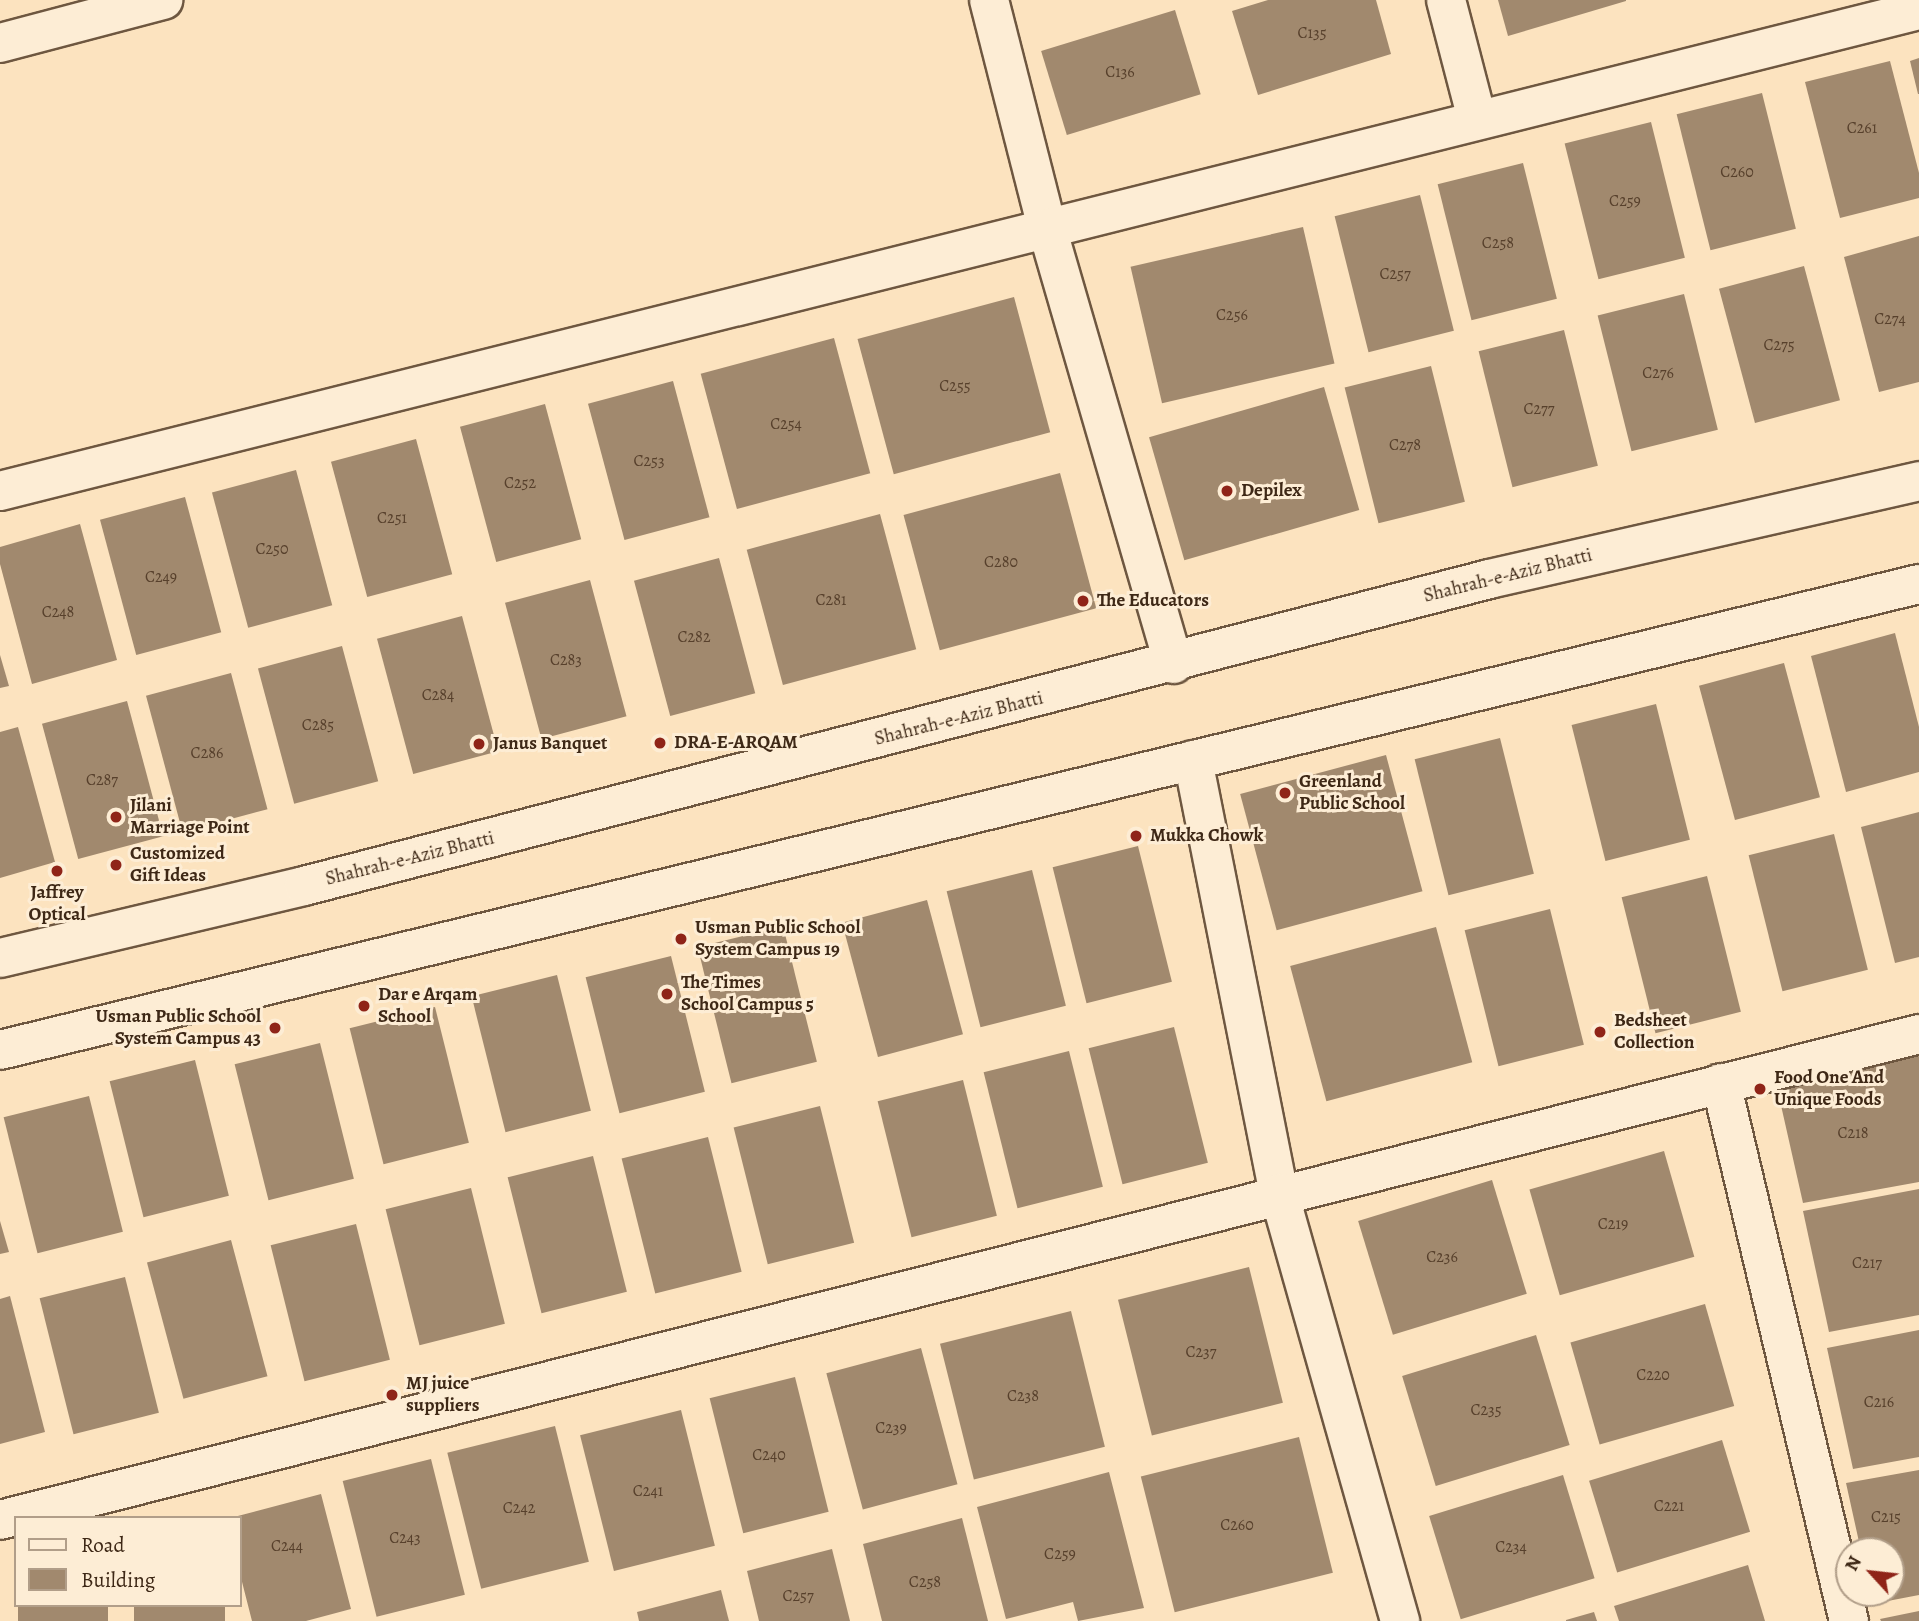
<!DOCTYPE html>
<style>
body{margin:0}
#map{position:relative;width:1919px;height:1621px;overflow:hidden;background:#fce3bf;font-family:Alegreya,serif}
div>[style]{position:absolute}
.building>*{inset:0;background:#a1896e;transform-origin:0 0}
.roads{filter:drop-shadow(2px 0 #6e5740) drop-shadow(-2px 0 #6e5740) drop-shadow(0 2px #6e5740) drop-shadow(0 -2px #6e5740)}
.minor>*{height:38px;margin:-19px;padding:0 19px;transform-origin:19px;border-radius:19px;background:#fdedd5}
.secondary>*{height:38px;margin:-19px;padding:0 19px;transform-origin:19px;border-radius:19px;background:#fdedd5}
.dots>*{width:19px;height:19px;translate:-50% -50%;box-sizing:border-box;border:4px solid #fdedd5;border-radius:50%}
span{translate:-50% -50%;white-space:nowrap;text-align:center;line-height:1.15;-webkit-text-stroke:6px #fdedd5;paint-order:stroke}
.number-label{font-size:16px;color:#57402c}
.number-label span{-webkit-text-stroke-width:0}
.poi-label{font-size:19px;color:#3e2816;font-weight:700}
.left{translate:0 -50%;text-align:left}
.right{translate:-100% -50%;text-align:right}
.street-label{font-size:19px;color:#3e2816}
.legend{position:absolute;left:14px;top:1516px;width:228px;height:91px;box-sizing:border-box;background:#fdedd5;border:2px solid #b19e89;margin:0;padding:9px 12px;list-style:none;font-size:21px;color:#3e2816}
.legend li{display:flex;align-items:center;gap:14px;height:35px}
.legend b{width:35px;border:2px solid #b19e89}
.north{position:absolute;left:1835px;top:1537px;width:70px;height:70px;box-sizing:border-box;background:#fdedd5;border:2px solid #b19e89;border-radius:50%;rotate:297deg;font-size:19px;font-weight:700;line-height:28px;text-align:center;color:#3e2816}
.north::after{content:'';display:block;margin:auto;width:24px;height:32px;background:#8f2418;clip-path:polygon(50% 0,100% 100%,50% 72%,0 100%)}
</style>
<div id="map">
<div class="building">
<i style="clip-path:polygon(1268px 0,1376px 0,1391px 54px,1258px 95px,1232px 11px)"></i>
<i style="clip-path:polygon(1498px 0,1626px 0,1626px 1px,1508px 36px)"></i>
<i style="left:1175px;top:10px;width:88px;height:140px;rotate:73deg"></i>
<i style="clip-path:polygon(1919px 58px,1919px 94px,1918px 94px,1910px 61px)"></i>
<i style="clip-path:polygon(1890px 61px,1919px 173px,1919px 198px,1840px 218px,1805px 82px)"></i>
<i style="left:1762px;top:93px;width:140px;height:88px;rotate:76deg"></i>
<i style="left:1651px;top:122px;width:140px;height:89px;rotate:76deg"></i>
<i style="left:1523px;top:163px;width:140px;height:88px;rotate:76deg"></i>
<i style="left:1420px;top:195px;width:140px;height:88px;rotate:76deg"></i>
<i style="left:1303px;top:227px;width:140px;height:177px;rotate:77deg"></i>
<i style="clip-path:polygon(1919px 236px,1919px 382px,1879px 392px,1844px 257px)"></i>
<i style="left:1804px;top:266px;width:139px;height:88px;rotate:75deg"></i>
<i style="left:1684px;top:294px;width:140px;height:89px;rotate:76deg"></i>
<i style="left:1014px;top:297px;width:140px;height:162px;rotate:75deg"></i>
<i style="left:1564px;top:330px;width:140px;height:88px;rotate:76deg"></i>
<i style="left:834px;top:338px;width:140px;height:138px;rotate:75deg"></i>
<i style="left:1431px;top:366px;width:140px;height:89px;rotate:76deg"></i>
<i style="left:673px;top:381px;width:141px;height:88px;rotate:75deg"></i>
<i style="left:1324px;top:387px;width:128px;height:182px;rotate:74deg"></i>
<i style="left:545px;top:404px;width:140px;height:88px;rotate:75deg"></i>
<i style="left:416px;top:439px;width:140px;height:88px;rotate:75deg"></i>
<i style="left:296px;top:470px;width:140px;height:87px;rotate:75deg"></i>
<i style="left:1060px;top:473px;width:140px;height:162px;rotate:75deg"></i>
<i style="left:185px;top:497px;width:140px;height:88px;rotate:75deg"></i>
<i style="left:880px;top:514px;width:140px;height:138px;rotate:75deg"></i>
<i style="clip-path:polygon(80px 524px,117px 660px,32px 684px,0 564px,0 547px)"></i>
<i style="left:719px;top:558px;width:140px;height:88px;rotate:75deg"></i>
<i style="left:590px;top:580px;width:141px;height:88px;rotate:75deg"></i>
<i style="left:462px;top:616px;width:140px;height:88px;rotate:75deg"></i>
<i style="clip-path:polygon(1895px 633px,1919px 727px,1919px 772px,1846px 792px,1811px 656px)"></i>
<i style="left:342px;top:646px;width:140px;height:87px;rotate:75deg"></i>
<i style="clip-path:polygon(0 655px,9px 686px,0 688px)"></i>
<i style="left:1784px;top:663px;width:139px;height:88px;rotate:75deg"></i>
<i style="left:231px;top:673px;width:141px;height:88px;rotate:75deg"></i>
<i style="left:127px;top:701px;width:140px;height:88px;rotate:75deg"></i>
<i style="left:1656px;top:704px;width:140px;height:87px;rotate:76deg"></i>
<i style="clip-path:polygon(18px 727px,55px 862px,0 878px,0 732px)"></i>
<i style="left:1500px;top:738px;width:140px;height:88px;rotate:76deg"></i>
<i style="left:1386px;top:755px;width:141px;height:151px;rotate:75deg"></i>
<i style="clip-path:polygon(1919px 812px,1919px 957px,1895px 963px,1861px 827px)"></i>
<i style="left:1834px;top:834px;width:140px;height:88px;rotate:76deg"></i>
<i style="left:1138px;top:846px;width:140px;height:88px;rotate:76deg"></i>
<i style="left:1032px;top:870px;width:140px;height:88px;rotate:76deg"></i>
<i style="left:1707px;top:876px;width:140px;height:88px;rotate:76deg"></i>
<i style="left:927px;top:900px;width:139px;height:88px;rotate:75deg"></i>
<i style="left:1550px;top:909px;width:140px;height:88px;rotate:76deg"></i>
<i style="left:783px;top:926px;width:140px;height:88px;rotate:76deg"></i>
<i style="left:1436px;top:927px;width:140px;height:151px;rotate:75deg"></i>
<i style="left:671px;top:956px;width:140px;height:88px;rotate:76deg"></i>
<i style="left:557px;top:975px;width:140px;height:88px;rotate:76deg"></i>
<i style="left:435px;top:1007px;width:140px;height:88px;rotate:76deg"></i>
<i style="left:1174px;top:1027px;width:140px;height:88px;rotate:76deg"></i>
<i style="left:320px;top:1043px;width:140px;height:88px;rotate:76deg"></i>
<i style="left:1069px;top:1051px;width:140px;height:88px;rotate:76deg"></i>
<i style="clip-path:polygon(1919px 1056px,1919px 1182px,1803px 1203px,1776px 1083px)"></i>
<i style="left:195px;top:1060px;width:140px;height:88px;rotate:76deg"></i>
<i style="left:963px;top:1080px;width:140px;height:88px;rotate:76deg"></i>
<i style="left:89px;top:1096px;width:140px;height:88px;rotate:76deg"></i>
<i style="left:820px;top:1106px;width:141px;height:89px;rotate:76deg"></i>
<i style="left:708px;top:1137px;width:139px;height:89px;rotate:76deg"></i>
<i style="left:1664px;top:1151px;width:110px;height:140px;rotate:74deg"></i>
<i style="left:593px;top:1156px;width:140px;height:88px;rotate:76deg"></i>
<i style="left:1492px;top:1180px;width:119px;height:140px;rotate:73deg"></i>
<i style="left:471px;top:1188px;width:140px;height:88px;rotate:76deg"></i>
<i style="clip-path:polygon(1919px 1189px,1919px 1315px,1829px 1332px,1803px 1211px)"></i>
<i style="clip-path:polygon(0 1221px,9px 1252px,0 1254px)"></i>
<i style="left:356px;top:1224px;width:140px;height:88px;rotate:76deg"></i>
<i style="left:231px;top:1240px;width:141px;height:87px;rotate:75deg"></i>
<i style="left:1249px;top:1267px;width:140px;height:135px;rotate:76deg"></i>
<i style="left:125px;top:1277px;width:140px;height:88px;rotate:76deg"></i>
<i style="clip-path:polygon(10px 1296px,45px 1432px,0 1444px,0 1299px)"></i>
<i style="left:1705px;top:1304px;width:106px;height:140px;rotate:74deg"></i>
<i style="left:1071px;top:1311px;width:140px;height:135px;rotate:76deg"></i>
<i style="clip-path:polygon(1919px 1330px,1919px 1457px,1853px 1469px,1827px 1348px)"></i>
<i style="left:1536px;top:1335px;width:115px;height:140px;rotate:73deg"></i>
<i style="left:921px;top:1348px;width:141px;height:98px;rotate:75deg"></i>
<i style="left:795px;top:1377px;width:139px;height:88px;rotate:76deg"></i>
<i style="left:681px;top:1410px;width:140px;height:104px;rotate:76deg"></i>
<i style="left:555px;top:1426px;width:140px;height:111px;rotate:76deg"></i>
<i style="left:1299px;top:1437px;width:140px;height:163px;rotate:76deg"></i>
<i style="left:1722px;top:1440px;width:96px;height:139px;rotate:73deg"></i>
<i style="left:431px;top:1459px;width:140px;height:91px;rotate:76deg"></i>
<i style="clip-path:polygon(1919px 1470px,1919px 1595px,1872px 1604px,1870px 1593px,1891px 1593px,1891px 1551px,1861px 1551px,1846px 1483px)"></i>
<i style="clip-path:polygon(1109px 1472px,1144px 1608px,1078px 1621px,1073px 1602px,1006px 1619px,977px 1507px)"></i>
<i style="left:1563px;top:1475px;width:108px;height:140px;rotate:73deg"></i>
<i style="clip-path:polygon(321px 1494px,351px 1609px,306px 1621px,252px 1621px,240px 1574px,240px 1518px,234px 1517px)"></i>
<i style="clip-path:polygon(962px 1518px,988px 1621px,882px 1621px,863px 1544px)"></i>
<i style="clip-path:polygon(832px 1549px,850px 1621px,759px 1621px,747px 1571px)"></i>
<i style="clip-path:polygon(1748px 1565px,1765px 1621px,1619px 1621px,1614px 1606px)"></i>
<i style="clip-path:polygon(721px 1590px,729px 1621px,639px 1621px,637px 1612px)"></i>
<i style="left:18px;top:1605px;width:90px;height:16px"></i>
<i style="left:134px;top:1605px;width:91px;height:16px"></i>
<i style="clip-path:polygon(1919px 1611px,1919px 1621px,1881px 1621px,1880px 1619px)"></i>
<i style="clip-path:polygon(1594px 1612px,1597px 1621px,1566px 1621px,1566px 1620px)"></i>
</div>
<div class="roads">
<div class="minor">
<i style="left:989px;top:0;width:235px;rotate:75.7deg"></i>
<i style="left:1047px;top:228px;width:454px;rotate:73.8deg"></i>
<i style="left:1446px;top:0;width:123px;rotate:75.4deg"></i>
<i style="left:0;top:43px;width:169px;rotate:-14.8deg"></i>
<i style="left:0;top:491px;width:1978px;rotate:-14.07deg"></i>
<i style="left:1193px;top:760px;width:441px;rotate:78.8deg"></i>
<i style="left:1279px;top:1193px;width:445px;rotate:74.2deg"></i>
<i style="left:1721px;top:1083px;width:553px;rotate:76.62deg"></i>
<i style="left:0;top:1520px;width:1980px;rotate:-14.21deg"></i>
</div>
<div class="secondary">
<i style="left:0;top:958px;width:312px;rotate:-13.3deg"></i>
<i style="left:304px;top:886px;width:1224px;rotate:-14.52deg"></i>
<i style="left:1489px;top:579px;width:441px;rotate:-12.8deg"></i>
<i style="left:0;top:1050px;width:1975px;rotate:-13.65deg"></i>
</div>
</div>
<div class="dots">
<i style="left:1227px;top:491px;background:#8f2418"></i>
<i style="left:1083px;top:601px;background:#8f2418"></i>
<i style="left:660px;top:743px;background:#8f2418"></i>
<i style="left:479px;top:744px;background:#8f2418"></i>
<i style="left:1285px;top:793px;background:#8f2418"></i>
<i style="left:116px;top:817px;background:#8f2418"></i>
<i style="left:1136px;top:836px;background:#8f2418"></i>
<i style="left:116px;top:865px;background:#8f2418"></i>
<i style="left:57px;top:871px;background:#8f2418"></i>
<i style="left:681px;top:939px;background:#8f2418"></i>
<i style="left:667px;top:994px;background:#8f2418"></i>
<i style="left:364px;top:1006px;background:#8f2418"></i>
<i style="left:275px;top:1028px;background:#8f2418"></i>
<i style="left:1600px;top:1032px;background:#8f2418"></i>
<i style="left:1760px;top:1089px;background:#8f2418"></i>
<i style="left:392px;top:1395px;background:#8f2418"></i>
</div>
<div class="number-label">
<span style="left:1312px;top:33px">C135</span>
<span style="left:1120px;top:72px">C136</span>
<span style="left:1862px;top:128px">C261</span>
<span style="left:1737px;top:172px">C260</span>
<span style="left:1625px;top:201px">C259</span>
<span style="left:1498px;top:243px">C258</span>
<span style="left:1395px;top:274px">C257</span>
<span style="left:1232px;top:315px">C256</span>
<span style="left:1890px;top:319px">C274</span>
<span style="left:1779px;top:345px">C275</span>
<span style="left:1658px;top:373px">C276</span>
<span style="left:955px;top:386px">C255</span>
<span style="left:1539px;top:409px">C277</span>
<span style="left:786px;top:424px">C254</span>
<span style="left:1405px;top:445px">C278</span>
<span style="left:649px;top:461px">C253</span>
<span style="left:520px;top:483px">C252</span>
<span style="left:392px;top:518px">C251</span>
<span style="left:272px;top:549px">C250</span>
<span style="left:1001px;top:562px">C280</span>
<span style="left:161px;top:577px">C249</span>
<span style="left:831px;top:600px">C281</span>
<span style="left:58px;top:612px">C248</span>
<span style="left:694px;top:637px">C282</span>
<span style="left:566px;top:660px">C283</span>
<span style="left:438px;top:695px">C284</span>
<span style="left:318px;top:725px">C285</span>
<span style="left:207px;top:753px">C286</span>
<span style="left:102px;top:780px">C287</span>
<span style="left:1853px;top:1133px">C218</span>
<span style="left:1613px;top:1224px">C219</span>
<span style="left:1442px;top:1257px">C236</span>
<span style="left:1867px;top:1263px">C217</span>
<span style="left:1201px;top:1352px">C237</span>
<span style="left:1653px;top:1375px">C220</span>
<span style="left:1023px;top:1396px">C238</span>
<span style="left:1879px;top:1402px">C216</span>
<span style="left:1486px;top:1410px">C235</span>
<span style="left:891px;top:1428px">C239</span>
<span style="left:769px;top:1455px">C240</span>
<span style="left:648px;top:1491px">C241</span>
<span style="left:1669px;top:1506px">C221</span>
<span style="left:519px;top:1508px">C242</span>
<span style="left:1886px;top:1517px">C215</span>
<span style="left:1237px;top:1525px">C260</span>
<span style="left:405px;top:1538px">C243</span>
<span style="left:287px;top:1546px">C244</span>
<span style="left:1511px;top:1547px">C234</span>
<span style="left:1060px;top:1554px">C259</span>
<span style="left:925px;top:1582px">C258</span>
<span style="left:798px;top:1596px">C257</span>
</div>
<div class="poi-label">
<span class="left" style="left:1241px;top:491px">Depilex</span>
<span class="left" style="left:1097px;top:601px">The Educators</span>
<span class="left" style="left:674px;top:743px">DRA-E-ARQAM</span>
<span class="left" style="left:493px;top:744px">Janus Banquet</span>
<span class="left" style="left:1299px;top:793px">Greenland<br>Public School</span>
<span class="left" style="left:130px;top:817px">Jilani<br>Marriage Point</span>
<span class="left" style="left:1150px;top:836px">Mukka Chowk</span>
<span class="left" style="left:130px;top:865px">Customized<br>Gift Ideas</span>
<span style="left:57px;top:904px">Jaffrey<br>Optical</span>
<span class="left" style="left:695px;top:939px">Usman Public School<br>System Campus 19</span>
<span class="left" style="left:681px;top:994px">The Times<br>School Campus 5</span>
<span class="left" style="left:378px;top:1006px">Dar e Arqam<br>School</span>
<span class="right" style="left:261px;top:1028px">Usman Public School<br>System Campus 43</span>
<span class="left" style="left:1614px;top:1032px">Bedsheet<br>Collection</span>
<span class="left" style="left:1774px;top:1089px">Food One And<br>Unique Foods</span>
<span class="left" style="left:406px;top:1395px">MJ juice<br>suppliers</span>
</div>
<div class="street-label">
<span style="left:1508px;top:576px;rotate:-14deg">Shahrah-e-Aziz Bhatti</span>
<span style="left:959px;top:719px;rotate:-14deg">Shahrah-e-Aziz Bhatti</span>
<span style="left:410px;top:859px;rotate:-14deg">Shahrah-e-Aziz Bhatti</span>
</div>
<ul class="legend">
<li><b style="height:9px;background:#fdedd5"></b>Road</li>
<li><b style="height:19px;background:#a1896e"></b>Building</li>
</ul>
<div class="north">N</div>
</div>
